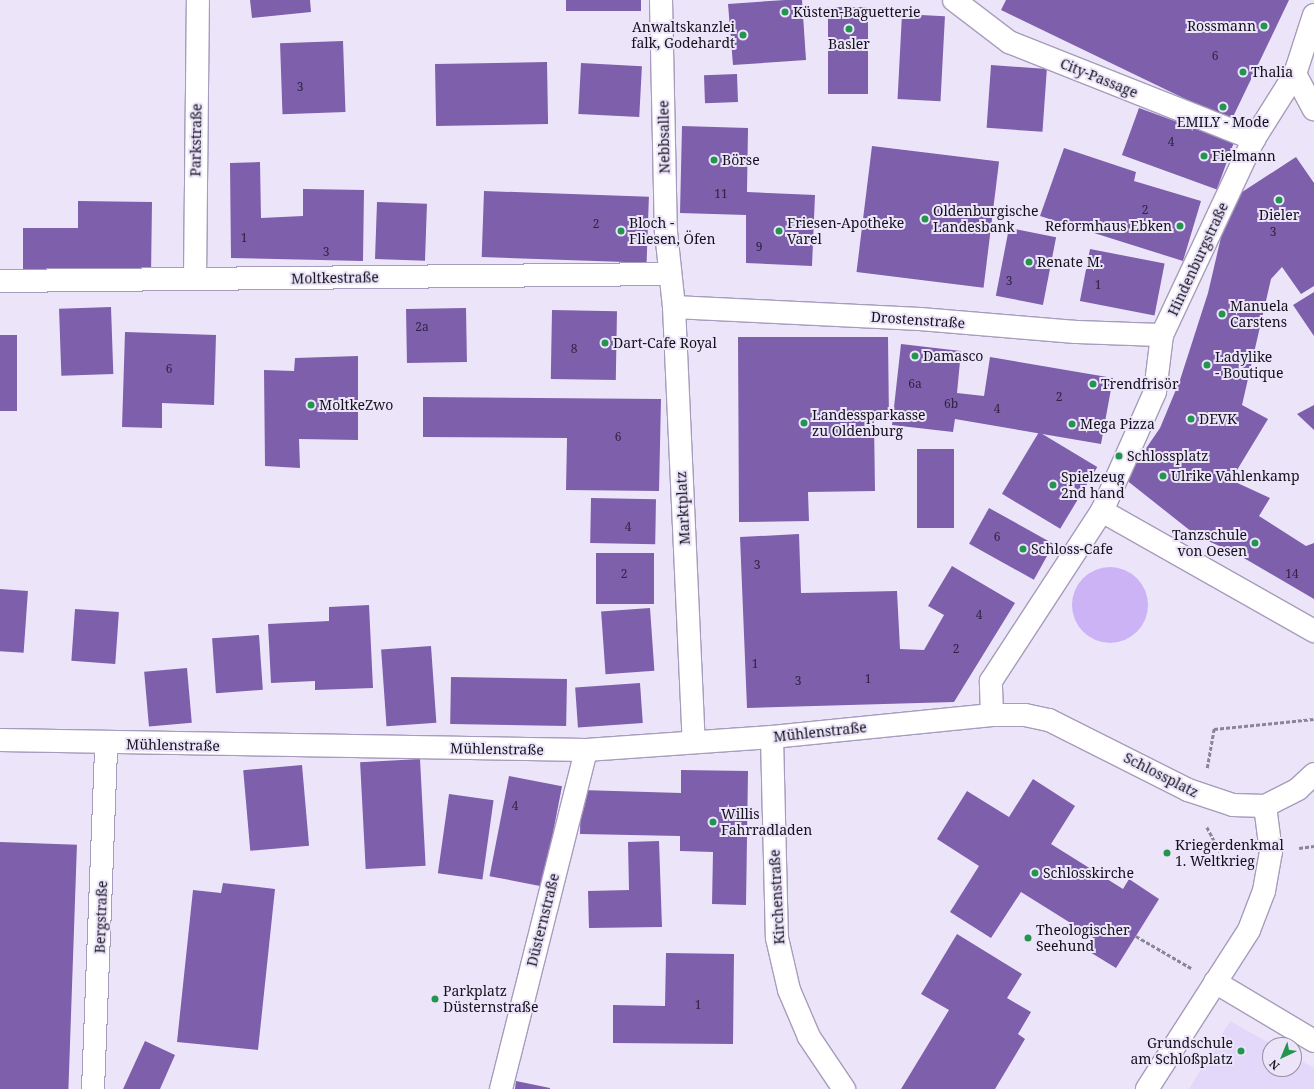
<!DOCTYPE html>
<meta charset="utf-8">
<style>
body{margin:0}
#map{position:relative;width:1314px;height:1089px;overflow:hidden;background:#ece5fa;font-family:"Noto Serif",serif}
div>[style]{position:absolute}
.built>*{inset:0;background:#e3d8f9}
.green>*{inset:0;background:#ccb3f5}
.round{border-radius:50%}
.building>*{inset:0;background:#7e5fab;transform-origin:0 0}
.path>*{height:2.5px;margin-top:-1.25px;transform-origin:0;background:repeating-linear-gradient(90deg,#8b8595 0 4px,transparent 0 6px)}
.roads{filter:drop-shadow(1px 0 #a79cbb) drop-shadow(-1px 0 #a79cbb) drop-shadow(0 1px #a79cbb) drop-shadow(0 -1px #a79cbb)}
.pedestrian>*{height:22px;margin:-11px;padding:0 11px;transform-origin:11px;border-radius:11px;background:#fff}
.minor>*{height:22px;margin:-11px;padding:0 11px;transform-origin:11px;border-radius:11px;background:#fff}
.tertiary>*{height:22px;margin:-11px;padding:0 11px;transform-origin:11px;border-radius:11px;background:#fff}
.dots>*{width:11px;height:11px;translate:-50% -50%;box-sizing:border-box;border:2px solid #ece5fa;border-radius:50%}
span{translate:-50% -50%;white-space:nowrap;text-align:center;line-height:1.15;-webkit-text-stroke:4px #ece5fa;paint-order:stroke}
.number-label{font-size:12px;color:#2f2440}
.number-label span{-webkit-text-stroke-width:0}
.poi-label{font-size:14px;color:#15111c}
.left{translate:0 -50%;text-align:left}
.right{translate:-100% -50%;text-align:right}
.street-label{font-size:14px;color:#15111c}
.north{position:absolute;left:1262px;top:1037px;width:40px;height:40px;box-sizing:border-box;background:#ece5fa;border:1px solid #9690a1;border-radius:50%;rotate:224deg;font-size:11px;font-weight:700;line-height:16px;text-align:center;color:#15111c}
.north::after{content:'';display:block;margin:auto;width:14px;height:18px;background:#24954e;clip-path:polygon(50% 0,100% 100%,50% 72%,0 100%)}
</style>
<div id="map">
<div class="built">
<i style="clip-path:polygon(1230px 1021px,1273px 1045px,1270px 1045px,1270px 1069px,1294px 1069px,1294px 1057px,1314px 1068px,1314px 1089px,1189px 1089px)"></i>
</div>
<div class="green">
<i class="round" style="left:1072px;top:567px;width:76px;height:76px"></i>
</div>
<div class="building">
<i style="clip-path:polygon(250px 0,310px 0,311px 12px,252px 18px)"></i>
<i style="left:566px;top:0;width:75px;height:11px"></i>
<i style="clip-path:polygon(785px 0,802px 0,806px 60px,733px 65px,728px 4px)"></i>
<i style="clip-path:polygon(1006px 0,1289px 0,1231px 121px,1001px 10px)"></i>
<i style="left:828px;top:7px;width:40px;height:87px"></i>
<i style="left:902px;top:14px;width:43px;height:85px;rotate:3deg"></i>
<i style="left:343px;top:41px;width:71px;height:63px;rotate:88deg"></i>
<i style="left:547px;top:62px;width:62px;height:112px;rotate:89deg"></i>
<i style="left:581px;top:63px;width:61px;height:51px;rotate:3deg"></i>
<i style="left:991px;top:65px;width:56px;height:63px;rotate:4deg"></i>
<i style="left:737px;top:74px;width:28px;height:33px;rotate:88deg"></i>
<i style="left:1139px;top:108px;width:101px;height:50px;rotate:20deg"></i>
<i style="clip-path:polygon(682px 126px,748px 128px,747px 192px,815px 195px,812px 266px,746px 263px,746px 215px,680px 213px)"></i>
<i style="left:872px;top:146px;width:128px;height:127px;rotate:7deg"></i>
<i style="clip-path:polygon(1064px 148px,1136px 172px,1134px 181px,1201px 201px,1183px 261px,1040px 216px)"></i>
<i style="clip-path:polygon(1296px 157px,1314px 183px,1314px 286px,1301px 294px,1282px 267px,1271px 279px,1242px 405px,1268px 419px,1231px 480px,1270px 498px,1259px 516px,1306px 546px,1314px 543px,1314px 599px,1237px 554px,1197px 536px,1125px 479px,1160px 428px,1180px 380px,1208px 293px,1222px 233px,1236px 196px)"></i>
<i style="clip-path:polygon(260px 162px,261px 218px,303px 216px,303px 189px,364px 190px,363px 261px,231px 258px,230px 163px)"></i>
<i style="left:484px;top:191px;width:165px;height:66px;rotate:2deg"></i>
<i style="clip-path:polygon(78px 201px,152px 202px,151px 276px,23px 274px,23px 228px,78px 228px)"></i>
<i style="left:377px;top:202px;width:50px;height:57px;rotate:2deg"></i>
<i style="left:1009px;top:228px;width:48px;height:69px;rotate:11deg"></i>
<i style="left:1090px;top:249px;width:76px;height:53px;rotate:11deg"></i>
<i style="clip-path:polygon(1314px 292px,1314px 336px,1293px 305px)"></i>
<i style="left:111px;top:307px;width:67px;height:52px;rotate:88deg"></i>
<i style="left:466px;top:308px;width:54px;height:60px;rotate:89deg"></i>
<i style="left:552px;top:310px;width:65px;height:69px;rotate:1deg"></i>
<i style="clip-path:polygon(125px 332px,216px 335px,214px 405px,162px 403px,162px 428px,122px 427px)"></i>
<i style="left:0;top:335px;width:17px;height:76px"></i>
<i style="clip-path:polygon(738px 337px,888px 337px,889px 420px,874px 421px,875px 491px,808px 492px,809px 521px,739px 522px)"></i>
<i style="clip-path:polygon(901px 344px,961px 351px,957px 393px,984px 396px,990px 357px,1113px 378px,1101px 444px,955px 419px,953px 432px,892px 425px)"></i>
<i style="clip-path:polygon(358px 356px,358px 440px,299px 439px,300px 468px,265px 466px,264px 370px,294px 371px,295px 358px)"></i>
<i style="clip-path:polygon(423px 397px,661px 399px,659px 491px,566px 490px,567px 438px,423px 437px)"></i>
<i style="clip-path:polygon(1314px 405px,1314px 430px,1297px 414px)"></i>
<i style="left:1039px;top:432px;width:68px;height:72px;rotate:31deg"></i>
<i style="left:917px;top:449px;width:37px;height:79px"></i>
<i style="left:591px;top:498px;width:65px;height:45px;rotate:1deg"></i>
<i style="left:989px;top:508px;width:74px;height:41px;rotate:29deg"></i>
<i style="clip-path:polygon(799px 534px,801px 593px,897px 591px,900px 649px,924px 650px,944px 615px,928px 606px,952px 566px,1015px 603px,954px 702px,747px 708px,740px 537px)"></i>
<i style="left:596px;top:553px;width:58px;height:51px"></i>
<i style="left:0;top:589px;width:28px;height:62px;rotate:4deg"></i>
<i style="clip-path:polygon(369px 605px,373px 688px,315px 690px,315px 681px,271px 683px,268px 624px,329px 621px,329px 607px)"></i>
<i style="left:650px;top:608px;width:63px;height:49px;rotate:86deg"></i>
<i style="left:75px;top:609px;width:44px;height:52px;rotate:4deg"></i>
<i style="left:259px;top:635px;width:55px;height:47px;rotate:86deg"></i>
<i style="left:431px;top:646px;width:77px;height:50px;rotate:86deg"></i>
<i style="left:187px;top:668px;width:55px;height:43px;rotate:85deg"></i>
<i style="left:451px;top:677px;width:116px;height:47px;rotate:1deg"></i>
<i style="left:640px;top:683px;width:40px;height:65px;rotate:86deg"></i>
<i style="left:420px;top:759px;width:107px;height:60px;rotate:87deg"></i>
<i style="left:302px;top:765px;width:81px;height:59px;rotate:85deg"></i>
<i style="clip-path:polygon(681px 770px,748px 771px,746px 905px,712px 904px,713px 852px,680px 851px,680px 836px,580px 834px,581px 790px,681px 793px)"></i>
<i style="left:509px;top:776px;width:54px;height:102px;rotate:11deg"></i>
<i style="clip-path:polygon(1033px 779px,1075px 806px,1051px 844px,1123px 889px,1129px 879px,1159px 899px,1116px 968px,1085px 949px,1093px 937px,1021px 892px,991px 938px,950px 912px,979px 866px,937px 839px,967px 791px,1009px 817px)"></i>
<i style="left:449px;top:794px;width:45px;height:80px;rotate:8deg"></i>
<i style="clip-path:polygon(659px 841px,662px 927px,589px 928px,588px 891px,629px 890px,628px 842px)"></i>
<i style="left:0;top:842px;width:77px;height:247px;rotate:2deg"></i>
<i style="clip-path:polygon(223px 883px,275px 889px,258px 1050px,177px 1042px,193px 890px,221px 893px)"></i>
<i style="clip-path:polygon(957px 934px,1022px 974px,1007px 998px,1031px 1012px,1018px 1034px,1025px 1039px,995px 1089px,901px 1089px,949px 1010px,921px 994px)"></i>
<i style="clip-path:polygon(666px 953px,734px 954px,733px 1044px,613px 1043px,613px 1005px,665px 1006px)"></i>
<i style="clip-path:polygon(145px 1041px,175px 1055px,160px 1089px,123px 1089px)"></i>
<i style="clip-path:polygon(516px 1081px,550px 1088px,550px 1089px,515px 1089px)"></i>
</div>
<div class="path">
<i style="left:1207px;top:768px;width:40px;rotate:-80deg"></i>
<i style="left:1214px;top:729px;width:100px;rotate:-5.7deg"></i>
<i style="left:1207px;top:827px;width:40px;rotate:62deg"></i>
<i style="left:1226px;top:862px;width:17px;rotate:-13deg"></i>
<i style="left:1299px;top:848px;width:15px;rotate:-8deg"></i>
<i style="left:1136px;top:936px;width:64px;rotate:30.2deg"></i>
</div>
<div class="roads">
<div class="pedestrian">
<i style="left:954px;top:0;width:69px;rotate:37.4deg"></i>
<i style="left:1009px;top:42px;width:264px;rotate:21.6deg"></i>
<i style="left:1295px;top:74px;width:40px;rotate:62deg"></i>
<i style="left:1075px;top:332px;width:87px;rotate:2deg"></i>
<i style="left:1102px;top:511px;width:244px;rotate:29.5deg"></i>
<i style="left:992px;top:715px;width:34px;rotate:-92deg"></i>
<i style="left:991px;top:681px;width:203px;rotate:-56.9deg"></i>
<i style="left:1102px;top:511px;width:130px;rotate:-66deg"></i>
<i style="left:1155px;top:392px;width:57px;rotate:-83deg"></i>
<i style="left:1162px;top:335px;width:217px;rotate:-64.9deg"></i>
<i style="left:1254px;top:139px;width:77px;rotate:-57.8deg"></i>
<i style="left:1295px;top:74px;width:62px;rotate:-72.1deg"></i>
</div>
<div class="minor">
<i style="left:661px;top:0;width:232px;rotate:88.8deg"></i>
<i style="left:666px;top:232px;width:75px;rotate:83.9deg"></i>
<i style="left:674px;top:307px;width:434px;rotate:87.4deg"></i>
<i style="left:195px;top:279px;width:279px;rotate:-89.4deg"></i>
<i style="left:0;top:281px;width:670px;rotate:-0.6deg"></i>
<i style="left:674px;top:307px;width:246px;rotate:2.8deg"></i>
<i style="left:920px;top:319px;width:156px;rotate:4.8deg"></i>
<i style="left:772px;top:737px;width:201px;rotate:88.6deg"></i>
<i style="left:777px;top:938px;width:53px;rotate:77deg"></i>
<i style="left:789px;top:990px;width:51px;rotate:66.9deg"></i>
<i style="left:809px;top:1037px;width:63px;rotate:56.1deg"></i>
<i style="left:1215px;top:982px;width:115px;rotate:30.8deg"></i>
<i style="left:93px;top:1089px;width:345px;rotate:-87.8deg"></i>
<i style="left:501px;top:1089px;width:349px;rotate:-75.9deg"></i>
<i style="left:1147px;top:1089px;width:189px;rotate:-57.3deg"></i>
<i style="left:1249px;top:930px;width:42px;rotate:-69deg"></i>
<i style="left:1264px;top:891px;width:40px;rotate:-80deg"></i>
<i style="left:1271px;top:852px;width:46px;rotate:-97.4deg"></i>
</div>
<div class="tertiary">
<i style="left:0;top:740px;width:586px;rotate:0.98deg"></i>
<i style="left:586px;top:750px;width:186px;rotate:-4deg"></i>
<i style="left:772px;top:737px;width:221px;rotate:-5.7deg"></i>
<i style="left:992px;top:715px;width:33px"></i>
<i style="left:1025px;top:715px;width:25px;rotate:12deg"></i>
<i style="left:1049px;top:720px;width:156px;rotate:26.7deg"></i>
<i style="left:1188px;top:790px;width:47px;rotate:18.4deg"></i>
<i style="left:1233px;top:805px;width:32px;rotate:2deg"></i>
<i style="left:1265px;top:806px;width:37px;rotate:-27deg"></i>
<i style="left:1298px;top:789px;width:22px;rotate:-43deg"></i>
</div>
</div>
<div class="dots">
<i style="left:785px;top:12px;background:#24954e"></i>
<i style="left:1264px;top:26px;background:#24954e"></i>
<i style="left:849px;top:29px;background:#24954e"></i>
<i style="left:743px;top:35px;background:#24954e"></i>
<i style="left:1243px;top:72px;background:#24954e"></i>
<i style="left:1223px;top:107px;background:#24954e"></i>
<i style="left:1204px;top:156px;background:#24954e"></i>
<i style="left:714px;top:160px;background:#24954e"></i>
<i style="left:1279px;top:200px;background:#24954e"></i>
<i style="left:925px;top:219px;background:#24954e"></i>
<i style="left:1180px;top:226px;background:#24954e"></i>
<i style="left:621px;top:231px;background:#24954e"></i>
<i style="left:779px;top:231px;background:#24954e"></i>
<i style="left:1029px;top:262px;background:#24954e"></i>
<i style="left:1222px;top:314px;background:#24954e"></i>
<i style="left:605px;top:343px;background:#24954e"></i>
<i style="left:915px;top:356px;background:#24954e"></i>
<i style="left:1207px;top:365px;background:#24954e"></i>
<i style="left:1093px;top:384px;background:#24954e"></i>
<i style="left:311px;top:405px;background:#24954e"></i>
<i style="left:1191px;top:419px;background:#24954e"></i>
<i style="left:804px;top:423px;background:#24954e"></i>
<i style="left:1072px;top:424px;background:#24954e"></i>
<i style="left:1119px;top:456px;background:#24954e"></i>
<i style="left:1163px;top:476px;background:#24954e"></i>
<i style="left:1053px;top:485px;background:#24954e"></i>
<i style="left:1255px;top:543px;background:#24954e"></i>
<i style="left:1023px;top:549px;background:#24954e"></i>
<i style="left:713px;top:822px;background:#24954e"></i>
<i style="left:1167px;top:853px;background:#24954e"></i>
<i style="left:1035px;top:873px;background:#24954e"></i>
<i style="left:1028px;top:938px;background:#24954e"></i>
<i style="left:435px;top:999px;background:#24954e"></i>
<i style="left:1241px;top:1051px;background:#24954e"></i>
</div>
<div class="number-label">
<span style="left:1215px;top:56px">6</span>
<span style="left:300px;top:87px">3</span>
<span style="left:1171px;top:142px">4</span>
<span style="left:721px;top:194px">11</span>
<span style="left:1145px;top:210px">2</span>
<span style="left:596px;top:224px">2</span>
<span style="left:1273px;top:232px">3</span>
<span style="left:244px;top:238px">1</span>
<span style="left:759px;top:247px">9</span>
<span style="left:326px;top:252px">3</span>
<span style="left:1009px;top:281px">3</span>
<span style="left:1098px;top:285px">1</span>
<span style="left:422px;top:327px">2a</span>
<span style="left:574px;top:349px">8</span>
<span style="left:169px;top:369px">6</span>
<span style="left:915px;top:384px">6a</span>
<span style="left:1059px;top:397px">2</span>
<span style="left:951px;top:404px">6b</span>
<span style="left:997px;top:409px">4</span>
<span style="left:618px;top:437px">6</span>
<span style="left:628px;top:527px">4</span>
<span style="left:997px;top:537px">6</span>
<span style="left:757px;top:565px">3</span>
<span style="left:624px;top:574px">2</span>
<span style="left:1292px;top:574px">14</span>
<span style="left:979px;top:615px">4</span>
<span style="left:956px;top:649px">2</span>
<span style="left:755px;top:664px">1</span>
<span style="left:868px;top:679px">1</span>
<span style="left:798px;top:681px">3</span>
<span style="left:515px;top:806px">4</span>
<span style="left:698px;top:1005px">1</span>
</div>
<div class="poi-label">
<span class="left" style="left:793px;top:12px">Küsten-Baguetterie</span>
<span class="right" style="left:1256px;top:26px">Rossmann</span>
<span class="right" style="left:735px;top:35px">Anwaltskanzlei<br>falk, Godehardt</span>
<span style="left:849px;top:44px">Basler</span>
<span class="left" style="left:1251px;top:72px">Thalia</span>
<span style="left:1223px;top:122px">EMILY - Mode</span>
<span class="left" style="left:1212px;top:156px">Fielmann</span>
<span class="left" style="left:722px;top:160px">Börse</span>
<span class="left" style="left:933px;top:219px">Oldenburgische<br>Landesbank</span>
<span style="left:1279px;top:215px">Dieler</span>
<span class="left" style="left:629px;top:231px">Bloch -<br>Fliesen, Öfen</span>
<span class="left" style="left:787px;top:231px">Friesen-Apotheke<br>Varel</span>
<span class="right" style="left:1172px;top:226px">Reformhaus Ebken</span>
<span class="left" style="left:1037px;top:262px">Renate M.</span>
<span class="left" style="left:1230px;top:314px">Manuela<br>Carstens</span>
<span class="left" style="left:613px;top:343px">Dart-Cafe Royal</span>
<span class="left" style="left:923px;top:356px">Damasco</span>
<span class="left" style="left:1215px;top:365px">Ladylike<br>- Boutique</span>
<span class="left" style="left:1101px;top:384px">Trendfrisör</span>
<span class="left" style="left:319px;top:405px">MoltkeZwo</span>
<span class="left" style="left:812px;top:423px">Landessparkasse<br>zu Oldenburg</span>
<span class="left" style="left:1199px;top:419px">DEVK</span>
<span class="left" style="left:1080px;top:424px">Mega Pizza</span>
<span class="left" style="left:1127px;top:456px">Schlossplatz</span>
<span class="left" style="left:1171px;top:476px">Ulrike Vahlenkamp</span>
<span class="left" style="left:1061px;top:485px">Spielzeug<br>2nd hand</span>
<span class="right" style="left:1247px;top:543px">Tanzschule<br>von Oesen</span>
<span class="left" style="left:1031px;top:549px">Schloss-Cafe</span>
<span class="left" style="left:721px;top:822px">Willis<br>Fahrradladen</span>
<span class="left" style="left:1175px;top:853px">Kriegerdenkmal<br>1. Weltkrieg</span>
<span class="left" style="left:1043px;top:873px">Schlosskirche</span>
<span class="left" style="left:1036px;top:938px">Theologischer<br>Seehund</span>
<span class="left" style="left:443px;top:999px">Parkplatz<br>Düsternstraße</span>
<span class="right" style="left:1233px;top:1051px">Grundschule<br>am Schloßplatz</span>
</div>
<div class="street-label">
<span style="left:1099px;top:78px;rotate:22deg">City-Passage</span>
<span style="left:664px;top:137px;rotate:-91deg">Nebbsallee</span>
<span style="left:196px;top:140px;rotate:-89deg">Parkstraße</span>
<span style="left:1198px;top:259px;rotate:-65deg">Hindenburgstraße</span>
<span style="left:335px;top:278px;rotate:-1deg">Moltkestraße</span>
<span style="left:918px;top:320px;rotate:4deg">Drostenstraße</span>
<span style="left:683px;top:508px;rotate:-93deg">Marktplatz</span>
<span style="left:820px;top:732px;rotate:-6deg">Mühlenstraße</span>
<span style="left:173px;top:745px;rotate:1deg">Mühlenstraße</span>
<span style="left:497px;top:749px;rotate:1deg">Mühlenstraße</span>
<span style="left:1161px;top:775px;rotate:27deg">Schlossplatz</span>
<span style="left:777px;top:897px;rotate:-93deg">Kirchenstraße</span>
<span style="left:101px;top:917px;rotate:-88deg">Bergstraße</span>
<span style="left:543px;top:920px;rotate:-76deg">Düsternstraße</span>
</div>
<div class="north">N</div>
</div>
